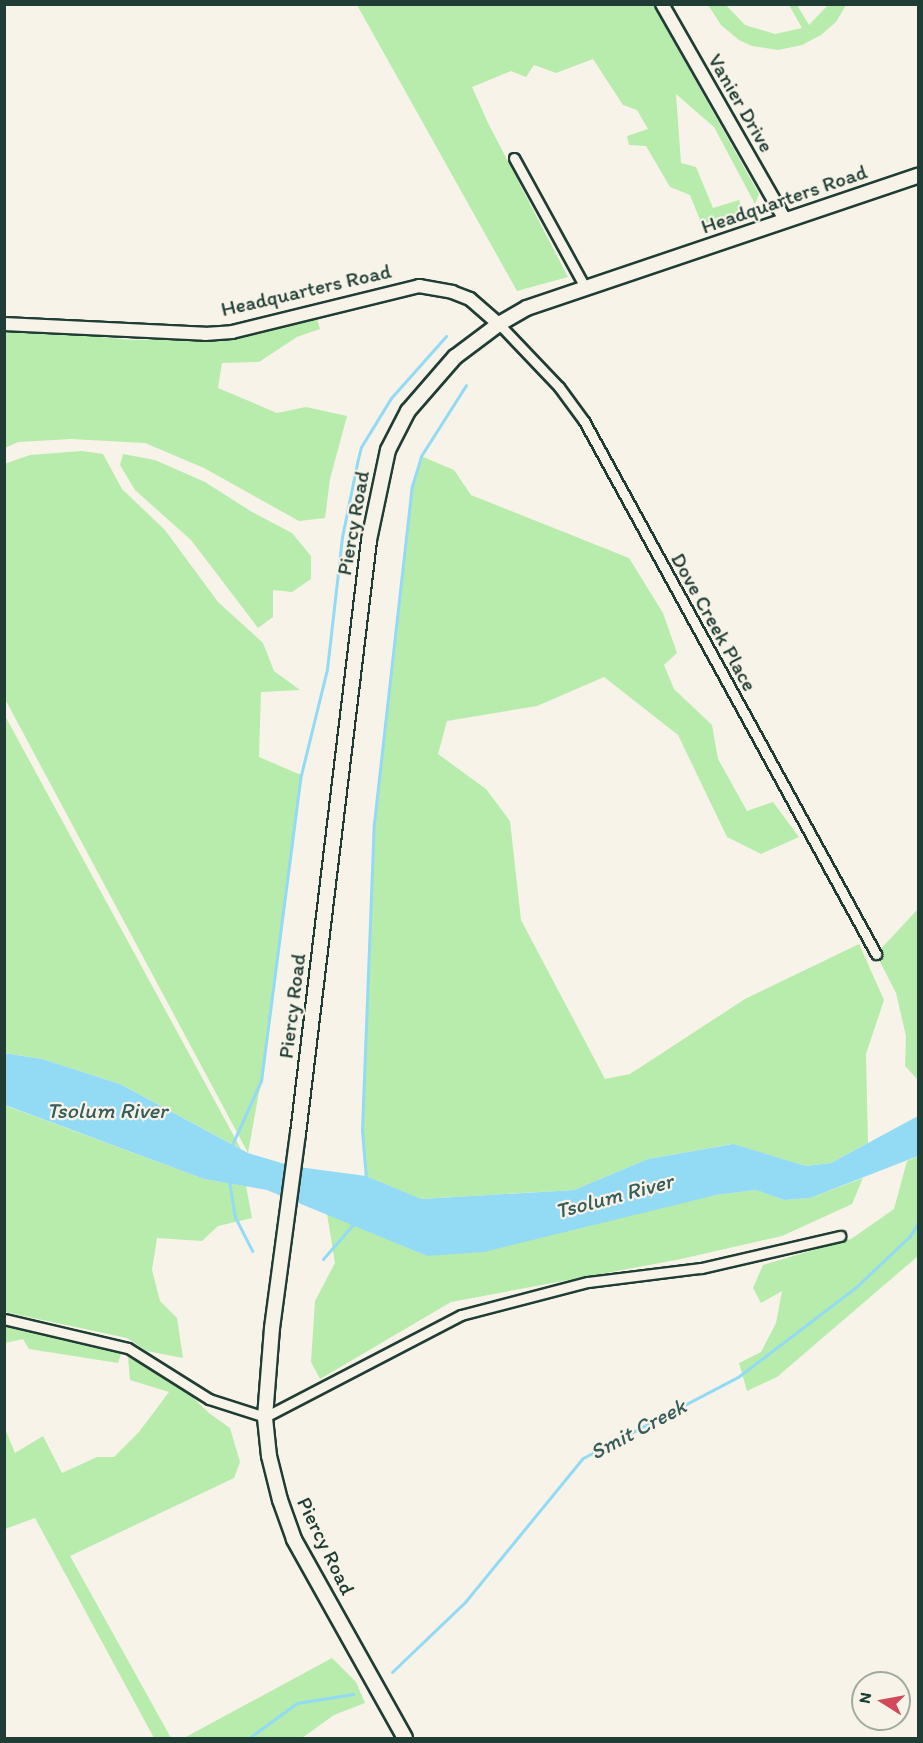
<!DOCTYPE html>
<style>
body{margin:0}
#map{position:relative;width:923px;height:1743px;overflow:hidden;background:#f7f3e8;font-family:Itim,sans-serif}
div>[style]{position:absolute}
.green>*{inset:0;background:#b7ecad}
.water>*{inset:0;background:#93daf5}
.stream>*{height:3px;margin:-1.5px;padding:0 1.5px;transform-origin:1.5px;border-radius:1.5px;background:#93daf5}
.roads{filter:drop-shadow(2px 0 #1f3d34) drop-shadow(-2px 0 #1f3d34) drop-shadow(0 2px #1f3d34) drop-shadow(0 -2px #1f3d34)}
.minor>*{height:9px;margin:-4.5px;padding:0 4.5px;transform-origin:4.5px;border-radius:4.5px;background:#f7f3e8}
.tertiary>*{height:12px;margin:-6px;padding:0 6px;transform-origin:6px;border-radius:6px;background:#f7f3e8}
.secondary>*{height:14px;margin:-7px;padding:0 7px;transform-origin:7px;border-radius:7px;background:#f7f3e8}
span{translate:-50% -50%;white-space:nowrap;text-align:center;line-height:1.15;-webkit-text-stroke:4.5px #f7f3e8;paint-order:stroke}
.street-label{font-size:21px;color:#1f3d34}
.water-label{font-size:22px;color:#365c5b;font-style:italic}
.frame{position:absolute;inset:0;border:6px solid #1f3d34;pointer-events:none}
.north{position:absolute;left:851px;top:1671px;width:60px;height:60px;box-sizing:border-box;background:#f7f3e8;border:2px solid #a1aaa0;border-radius:50%;rotate:281deg;font-size:16px;font-weight:700;line-height:24px;text-align:center;color:#1f3d34}
.north::after{content:'';display:block;margin:auto;width:21px;height:27px;background:#d1495b;clip-path:polygon(50% 0,100% 100%,50% 72%,0 100%)}
</style>
<div id="map">
<div class="green">
<i style="clip-path:polygon(357px 5px,653px 5px,759px 194px,755px 204px,714px 127px,676px 94px,681px 163px,696px 167px,713px 208px,739px 200px,745px 218px,704px 230px,690px 195px,670px 187px,646px 146px,629px 145px,627px 136px,648px 129px,637px 110px,623px 105px,593px 59px,556px 73px,534px 65px,526px 77px,511px 71px,472px 87px,488px 123px,568px 277px,517px 291px)"></i>
<i style="clip-path:polygon(708px 5px,726px 5px,745px 25px,775px 34px,802px 28px,789px 5px,797px 5px,809px 25px,828px 5px,846px 5px,836px 22px,821px 35px,802px 45px,778px 50px,752px 46px,739px 40px,721px 25px)"></i>
<i style="clip-path:polygon(317px 319px,320px 329px,297px 337px,259px 362px,222px 363px,218px 388px,277px 413px,306px 407px,347px 416px,330px 479px,325px 518px,299px 521px,204px 468px,145px 443px,71px 439px,18px 442px,5px 448px,4px 328px,133px 340px,180px 339px,240px 333px)"></i>
<i style="clip-path:polygon(82px 451px,103px 454px,122px 489px,165px 530px,218px 602px,263px 643px,274px 671px,300px 690px,261px 692px,259px 757px,301px 775px,261px 1081px,248px 1153px,5px 699px,4px 464px,30px 455px)"></i>
<i style="clip-path:polygon(123px 454px,155px 460px,205px 482px,252px 512px,292px 533px,311px 556px,311px 579px,292px 592px,273px 590px,273px 617px,258px 628px,191px 540px,135px 490px,120px 465px)"></i>
<i style="clip-path:polygon(421px 456px,454px 470px,471px 495px,629px 558px,663px 613px,677px 653px,664px 665px,674px 689px,712px 725px,718px 759px,747px 811px,773px 802px,799px 837px,761px 854px,727px 837px,678px 735px,604px 677px,537px 706px,447px 721px,438px 754px,486px 789px,510px 821px,521px 920px,605px 1079px,630px 1074px,745px 999px,859px 944px,884px 1000px,866px 1054px,868px 1143px,831px 1163px,806px 1166px,732px 1144px,648px 1159px,574px 1190px,420px 1199px,366px 1176px,362px 1130px,374px 823px,412px 486px)"></i>
<i style="clip-path:polygon(4px 714px,241px 1149px,120px 1084px,42px 1059px,5px 1053px)"></i>
<i style="clip-path:polygon(918px 909px,918px 1080px,905px 1066px,906px 1036px,896px 993px,876px 954px)"></i>
<i style="clip-path:polygon(4px 1105px,204px 1179px,246px 1186px,252px 1218px,218px 1226px,202px 1241px,157px 1238px,152px 1270px,160px 1301px,177px 1318px,183px 1358px,147px 1351px,127px 1338px,5px 1312px)"></i>
<i style="clip-path:polygon(918px 1156px,918px 1256px,777px 1377px,747px 1391px,739px 1363px,761px 1352px,776px 1323px,782px 1291px,761px 1303px,753px 1288px,763px 1265px,851px 1239px,894px 1209px,907px 1161px)"></i>
<i style="clip-path:polygon(863px 1178px,852px 1204px,782px 1236px,681px 1259px,451px 1302px,320px 1379px,311px 1362px,315px 1301px,335px 1263px,327px 1214px,427px 1256px,716px 1195px,756px 1190px,784px 1200px,810px 1198px)"></i>
<i style="clip-path:polygon(4px 1322px,62px 1334px,122px 1351px,118px 1363px,29px 1349px,23px 1339px,5px 1343px)"></i>
<i style="clip-path:polygon(128px 1357px,182px 1387px,209px 1413px,230px 1428px,240px 1462px,234px 1478px,70px 1556px,171px 1738px,154px 1738px,35px 1518px,5px 1529px,4px 1426px,15px 1453px,43px 1436px,62px 1473px,97px 1457px,114px 1457px,139px 1432px,169px 1392px,130px 1380px)"></i>
<i style="clip-path:polygon(332px 1658px,356px 1682px,365px 1703px,334px 1715px,302px 1738px,184px 1738px)"></i>
</div>
<div class="water">
<i style="clip-path:polygon(4px 1053px,42px 1059px,120px 1084px,248px 1153px,291px 1166px,366px 1176px,421px 1199px,574px 1190px,648px 1159px,733px 1144px,806px 1166px,831px 1163px,918px 1116px,918px 1156px,810px 1198px,784px 1200px,756px 1190px,716px 1195px,484px 1252px,427px 1256px,267px 1190px,204px 1179px,5px 1105px)"></i>
</div>
<div class="stream">
<i style="left:231px;top:1147px;width:72px;rotate:-65.6deg"></i>
<i style="left:261px;top:1081px;width:309px;rotate:-82.6deg"></i>
<i style="left:301px;top:775px;width:109px;rotate:-76.2deg"></i>
<i style="left:327px;top:669px;width:133px;rotate:-83.5deg"></i>
<i style="left:342px;top:537px;width:76px;rotate:-78.5deg"></i>
<i style="left:357px;top:463px;width:16px;rotate:-76deg"></i>
<i style="left:361px;top:447px;width:57px;rotate:-58.5deg"></i>
<i style="left:391px;top:398px;width:83px;rotate:-48.4deg"></i>
<i style="left:366px;top:1179px;width:49px;rotate:-94.7deg"></i>
<i style="left:362px;top:1130px;width:307px;rotate:-87.8deg"></i>
<i style="left:374px;top:823px;width:339px;rotate:-83.6deg"></i>
<i style="left:412px;top:486px;width:31px;rotate:-73deg"></i>
<i style="left:421px;top:456px;width:84px;rotate:-57.6deg"></i>
<i style="left:229px;top:1180px;width:37px;rotate:81deg"></i>
<i style="left:235px;top:1217px;width:38px;rotate:63deg"></i>
<i style="left:323px;top:1259px;width:49px;rotate:-49.1deg"></i>
<i style="left:392px;top:1672px;width:101px;rotate:-43.8deg"></i>
<i style="left:465px;top:1602px;width:186px;rotate:-50.7deg"></i>
<i style="left:583px;top:1458px;width:175px;rotate:-27.6deg"></i>
<i style="left:738px;top:1377px;width:147px;rotate:-37.3deg"></i>
<i style="left:855px;top:1288px;width:76px;rotate:-43.4deg"></i>
<i style="left:910px;top:1236px;width:15px;rotate:-58deg"></i>
<i style="left:249px;top:1738px;width:59px;rotate:-36.1deg"></i>
<i style="left:297px;top:1703px;width:57px;rotate:-9.1deg"></i>
</div>
<div class="roads">
<div class="minor">
<i style="left:514px;top:158px;width:149px;rotate:61.2deg"></i>
<i style="left:499px;top:324px;width:87px;rotate:46.4deg"></i>
<i style="left:559px;top:387px;width:42px;rotate:53.7deg"></i>
<i style="left:584px;top:421px;width:608px;rotate:61.28deg"></i>
<i style="left:4px;top:1319px;width:127px;rotate:13.2deg"></i>
<i style="left:128px;top:1348px;width:96px;rotate:32.2deg"></i>
<i style="left:209px;top:1399px;width:59px;rotate:17.8deg"></i>
<i style="left:265px;top:1417px;width:221px;rotate:-27.5deg"></i>
<i style="left:461px;top:1315px;width:131px;rotate:-14.6deg"></i>
<i style="left:588px;top:1282px;width:114px;rotate:-7.1deg"></i>
<i style="left:701px;top:1268px;width:143px;rotate:-13deg"></i>
</div>
<div class="tertiary">
<i style="left:662px;top:4px;width:249px;rotate:60.3deg"></i>
<i style="left:4px;top:324px;width:201px;rotate:2.8deg"></i>
<i style="left:205px;top:334px;width:27px;rotate:-4deg"></i>
<i style="left:232px;top:332px;width:193px;rotate:-13.8deg"></i>
<i style="left:419px;top:286px;width:34px;rotate:10deg"></i>
<i style="left:452px;top:292px;width:19px;rotate:21deg"></i>
<i style="left:470px;top:299px;width:38px;rotate:41deg"></i>
</div>
<div class="secondary">
<i style="left:405px;top:1738px;width:228px;rotate:-119.2deg"></i>
<i style="left:294px;top:1539px;width:41px;rotate:-109.7deg"></i>
<i style="left:280px;top:1500px;width:45px;rotate:-104deg"></i>
<i style="left:269px;top:1456px;width:39px;rotate:-96deg"></i>
<i style="left:265px;top:1417px;width:89px;rotate:-85.5deg"></i>
<i style="left:272px;top:1328px;width:196px;rotate:-82.4deg"></i>
<i style="left:298px;top:1134px;width:598px;rotate:-83.18deg"></i>
<i style="left:369px;top:540px;width:92px;rotate:-78.1deg"></i>
<i style="left:388px;top:450px;width:44px;rotate:-62.9deg"></i>
<i style="left:408px;top:411px;width:72px;rotate:-49deg"></i>
<i style="left:455px;top:357px;width:55px;rotate:-36.9deg"></i>
<i style="left:499px;top:324px;width:32px;rotate:-30deg"></i>
<i style="left:527px;top:308px;width:413px;rotate:-18.7deg"></i>
</div>
</div>
<div class="street-label">
<span style="left:741px;top:103px;rotate:60deg">Vanier Drive</span>
<span style="left:784px;top:199px;rotate:-19deg">Headquarters Road</span>
<span style="left:306px;top:290px;rotate:-13deg">Headquarters Road</span>
<span style="left:353px;top:523px;rotate:-80deg">Piercy Road</span>
<span style="left:714px;top:622px;rotate:61deg">Dove Creek Place</span>
<span style="left:292px;top:1006px;rotate:-83deg">Piercy Road</span>
<span style="left:326px;top:1546px;rotate:64deg">Piercy Road</span>
</div>
<div class="water-label">
<span style="left:107px;top:1111px">Tsolum River</span>
<span style="left:614px;top:1196px;rotate:-15deg">Tsolum River</span>
<span style="left:638px;top:1429px;rotate:-28deg">Smit Creek</span>
</div>
<div class="frame"></div>
<div class="north">N</div>
</div>
